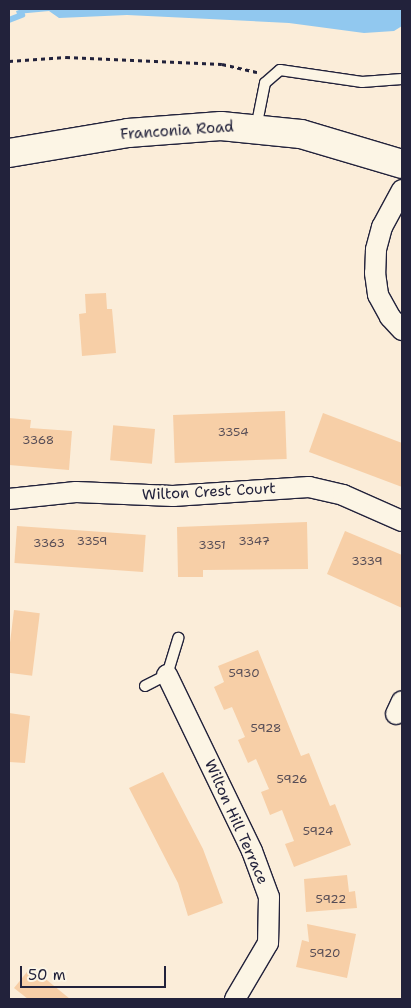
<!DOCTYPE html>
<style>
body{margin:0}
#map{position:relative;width:411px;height:1008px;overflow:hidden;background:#fbedd9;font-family:"Shantell Sans",sans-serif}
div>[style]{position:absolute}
.water>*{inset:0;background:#91c8ef}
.stream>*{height:5.5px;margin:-2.75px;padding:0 2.75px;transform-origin:2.75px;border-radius:2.75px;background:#91c8ef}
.building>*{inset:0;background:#f7cfa7;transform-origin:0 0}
.path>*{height:3px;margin-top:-1.5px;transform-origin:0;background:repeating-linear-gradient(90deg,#22223b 0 4px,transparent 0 8px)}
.roads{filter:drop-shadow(1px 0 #22223b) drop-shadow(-1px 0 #22223b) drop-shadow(0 1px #22223b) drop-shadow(0 -1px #22223b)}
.service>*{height:10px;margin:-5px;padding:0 5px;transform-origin:5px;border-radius:5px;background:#fcf5e5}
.minor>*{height:20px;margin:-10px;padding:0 10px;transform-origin:10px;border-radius:10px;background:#fcf5e5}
.secondary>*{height:28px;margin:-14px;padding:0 14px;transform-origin:14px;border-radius:14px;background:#fcf5e5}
span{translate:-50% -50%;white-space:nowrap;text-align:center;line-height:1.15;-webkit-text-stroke:4.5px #fcf5e5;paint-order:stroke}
.number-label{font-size:12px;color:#574d56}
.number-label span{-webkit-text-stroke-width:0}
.street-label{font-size:15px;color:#22223b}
.frame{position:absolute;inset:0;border:10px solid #22223b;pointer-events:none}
.scale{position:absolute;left:20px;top:966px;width:146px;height:22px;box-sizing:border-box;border:2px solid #22223b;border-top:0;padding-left:6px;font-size:15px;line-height:18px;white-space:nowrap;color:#22223b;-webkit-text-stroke:4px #fcf5e5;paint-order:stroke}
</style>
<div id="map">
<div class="water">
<i style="clip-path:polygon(22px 9px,402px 9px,402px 26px,394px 31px,364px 33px,289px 23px,127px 15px,59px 18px,49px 11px,17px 14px,16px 11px)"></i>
</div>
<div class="stream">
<i style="left:9px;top:20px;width:14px;rotate:-21deg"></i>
</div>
<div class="building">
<i style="clip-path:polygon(106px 293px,107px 309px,112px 309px,116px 353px,82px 356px,79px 314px,86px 313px,85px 294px)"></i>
<i style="left:285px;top:411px;width:48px;height:112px;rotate:88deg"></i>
<i style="clip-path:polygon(323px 413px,402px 443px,402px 487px,309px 452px)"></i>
<i style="clip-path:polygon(9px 418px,31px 420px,30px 428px,72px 431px,69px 470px,9px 465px)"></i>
<i style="left:155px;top:429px;width:35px;height:42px;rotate:95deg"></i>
<i style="clip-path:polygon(307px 522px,308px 569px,203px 570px,203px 577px,178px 577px,177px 527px)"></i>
<i style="left:17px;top:526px;width:129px;height:37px;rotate:4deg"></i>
<i style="clip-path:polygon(345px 531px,402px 555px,402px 608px,327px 574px)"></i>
<i style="left:14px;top:610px;width:26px;height:63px;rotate:7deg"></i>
<i style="clip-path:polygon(258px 650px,301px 756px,309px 753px,330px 806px,335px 804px,351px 845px,294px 867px,285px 844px,294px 841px,282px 810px,270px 815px,261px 792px,269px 789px,256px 759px,248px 763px,238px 740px,245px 737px,232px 707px,224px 710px,214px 687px,224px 682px,218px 666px)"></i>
<i style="clip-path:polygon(9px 713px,30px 716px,25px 763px,9px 762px)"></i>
<i style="clip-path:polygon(163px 772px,203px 849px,223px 903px,188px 916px,178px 883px,129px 788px)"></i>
<i style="clip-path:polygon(347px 875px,349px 892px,355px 891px,357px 908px,306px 912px,304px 879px)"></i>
<i style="clip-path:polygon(307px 924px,356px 934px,347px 978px,296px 967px,302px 940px,309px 942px)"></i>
<i style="clip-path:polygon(31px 967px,70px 999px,28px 999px,14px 988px)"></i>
</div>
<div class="path">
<i style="left:9px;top:61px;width:57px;rotate:-4deg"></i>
<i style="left:66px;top:57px;width:156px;rotate:2.6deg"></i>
<i style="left:222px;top:64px;width:36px;rotate:13deg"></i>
</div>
<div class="roads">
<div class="service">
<i style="left:256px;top:128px;width:46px;rotate:-78.7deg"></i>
<i style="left:265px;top:83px;width:20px;rotate:-41deg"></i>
<i style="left:280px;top:70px;width:83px;rotate:8.3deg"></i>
<i style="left:362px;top:82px;width:40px;rotate:-4.3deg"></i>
<i style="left:145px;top:686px;width:25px;rotate:-27deg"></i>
<i style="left:167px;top:675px;width:39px;rotate:-73deg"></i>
</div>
<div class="minor">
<i style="left:402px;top:190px;width:42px;rotate:118.4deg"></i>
<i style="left:382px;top:227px;width:24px;rotate:105deg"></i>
<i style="left:376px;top:250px;width:23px;rotate:92deg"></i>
<i style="left:375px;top:273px;width:22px;rotate:82deg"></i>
<i style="left:378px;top:295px;width:25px;rotate:61deg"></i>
<i style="left:390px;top:317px;width:18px;rotate:47deg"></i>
<i style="left:9px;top:499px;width:67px;rotate:-6deg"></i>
<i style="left:76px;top:492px;width:97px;rotate:2.4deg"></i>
<i style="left:173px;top:496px;width:136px;rotate:-3.8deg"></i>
<i style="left:309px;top:487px;width:35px;rotate:13deg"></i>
<i style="left:343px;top:495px;width:64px;rotate:23.8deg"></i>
<i style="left:167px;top:675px;width:195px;rotate:64.2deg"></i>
<i style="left:252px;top:851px;width:49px;rotate:69.7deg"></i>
<i style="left:269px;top:897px;width:46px;rotate:91.2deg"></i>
<i style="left:268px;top:943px;width:65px;rotate:120.5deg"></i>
<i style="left:396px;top:714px;width:14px;rotate:-65deg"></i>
</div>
<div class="secondary">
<i style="left:9px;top:153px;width:121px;rotate:-9.5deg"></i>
<i style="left:128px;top:133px;width:93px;rotate:-4.3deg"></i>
<i style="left:221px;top:126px;width:80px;rotate:5.7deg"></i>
<i style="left:301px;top:134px;width:105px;rotate:16.5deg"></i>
</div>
</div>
<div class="number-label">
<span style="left:233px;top:433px">3354</span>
<span style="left:38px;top:441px">3368</span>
<span style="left:92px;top:542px">3359</span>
<span style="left:254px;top:542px">3347</span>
<span style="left:49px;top:544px">3363</span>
<span style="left:212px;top:546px">3351</span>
<span style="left:367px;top:562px">3339</span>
<span style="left:244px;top:674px">5930</span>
<span style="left:266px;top:729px">5928</span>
<span style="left:292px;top:780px">5926</span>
<span style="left:318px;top:832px">5924</span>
<span style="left:331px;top:900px">5922</span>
<span style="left:325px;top:954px">5920</span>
</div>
<div class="street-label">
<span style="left:177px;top:131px;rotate:-4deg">Franconia Road</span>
<span style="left:209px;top:492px;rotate:-3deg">Wilton Crest Court</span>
<span style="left:236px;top:822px;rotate:66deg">Wilton Hill Terrace</span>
</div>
<div class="frame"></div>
<div class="scale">50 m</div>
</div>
